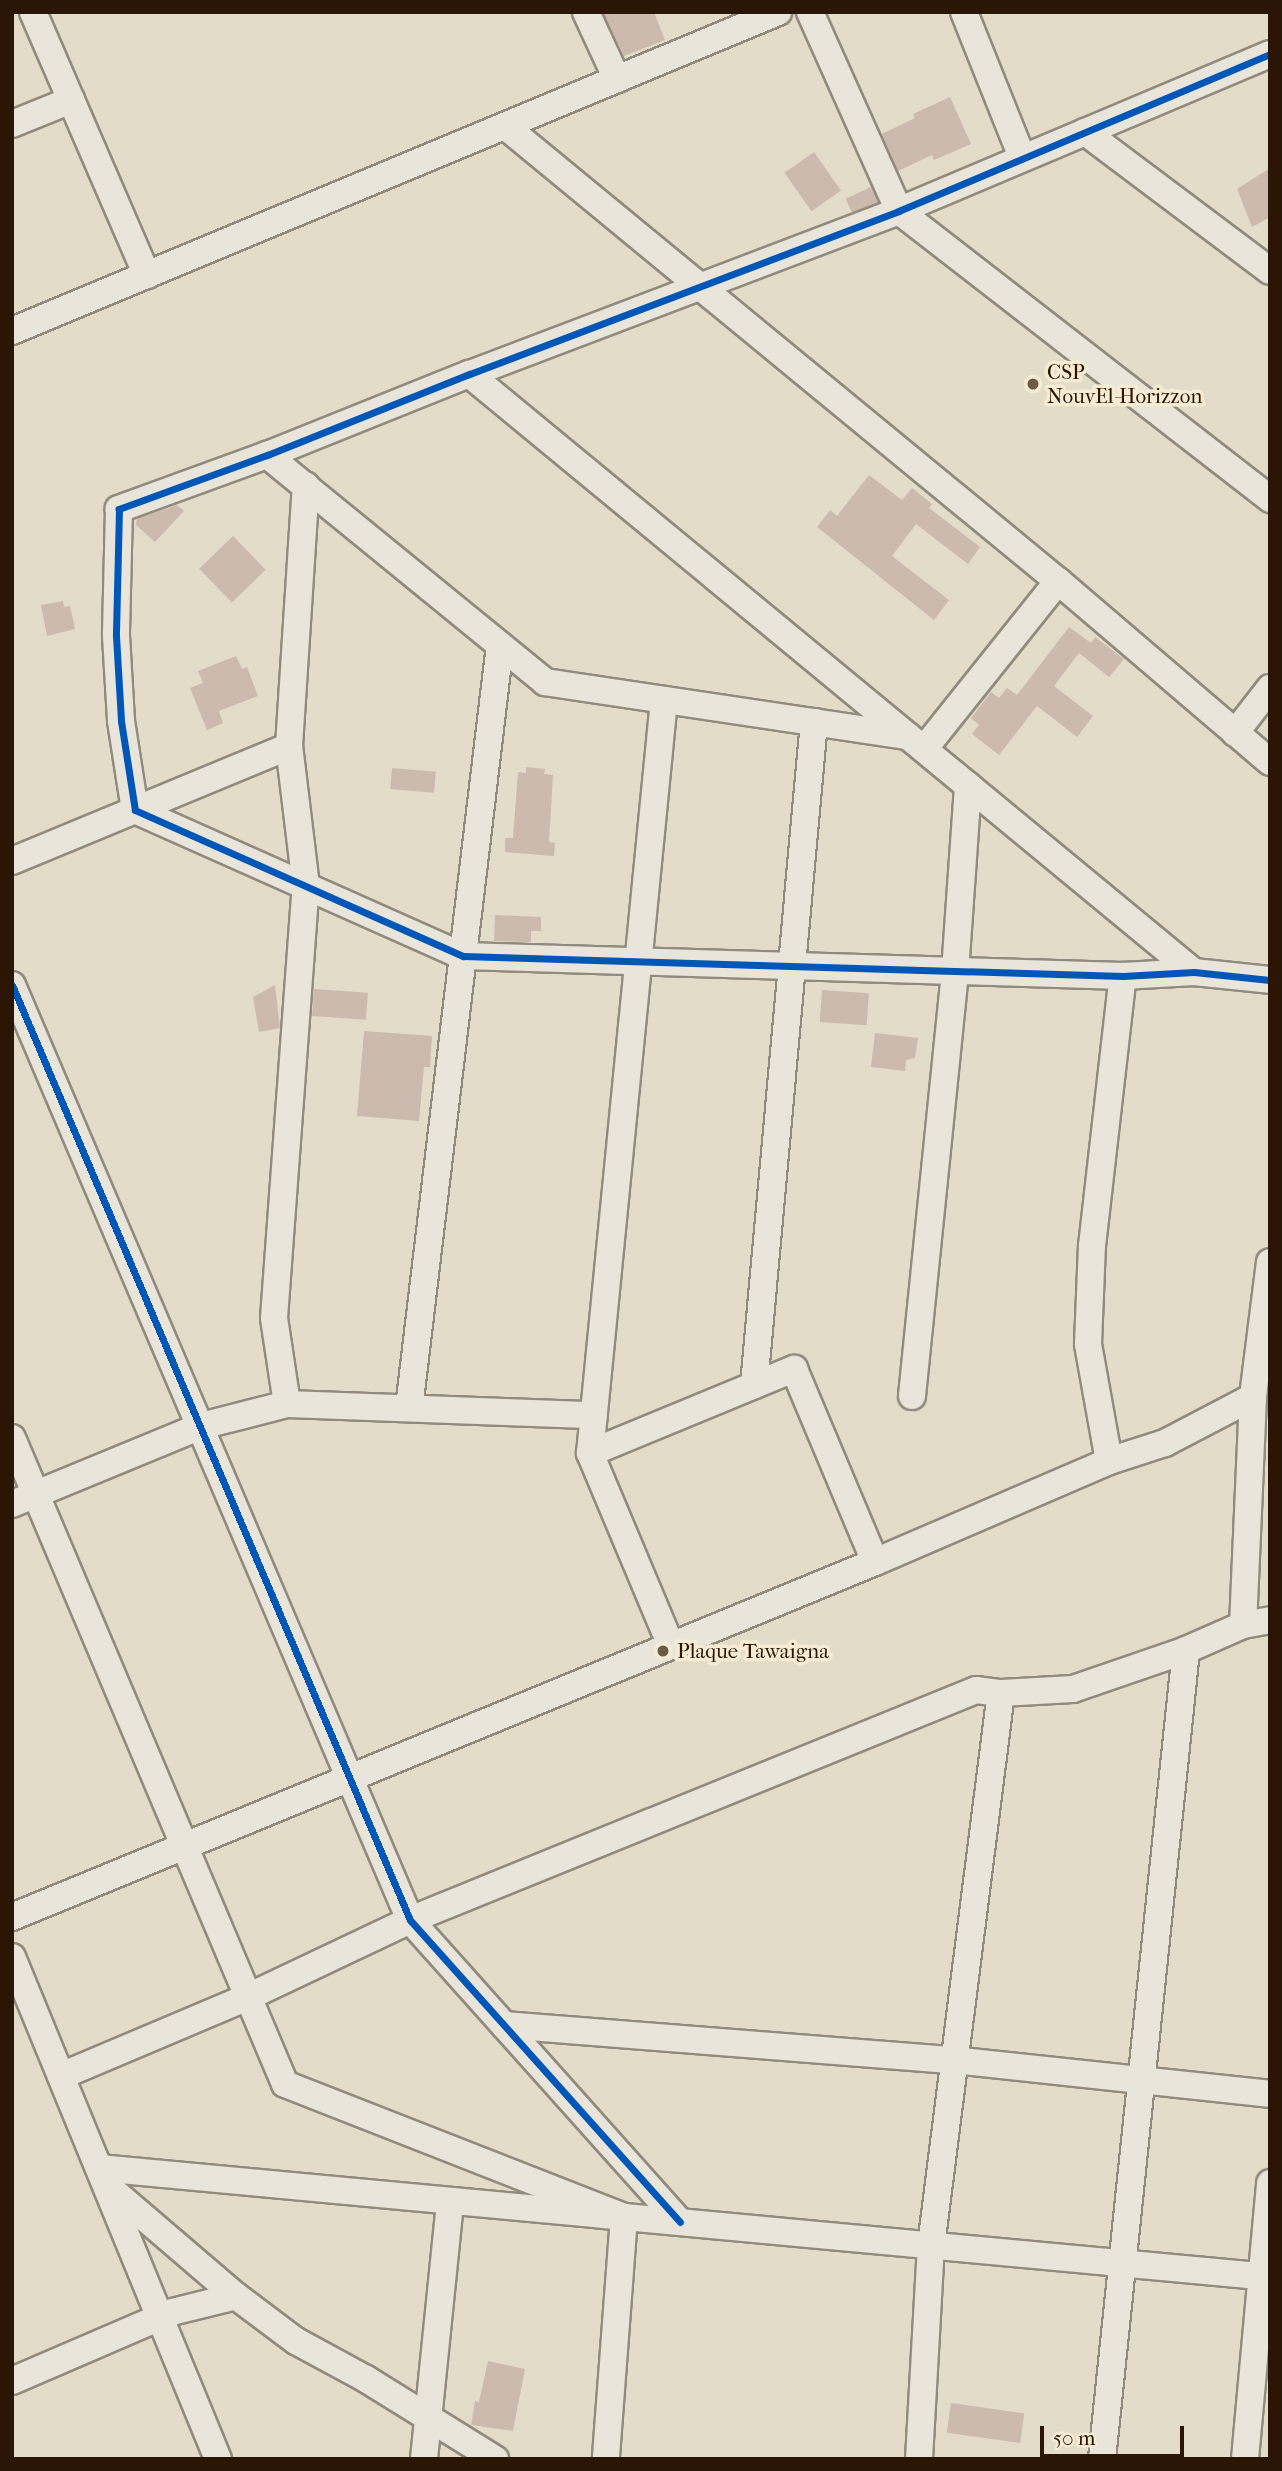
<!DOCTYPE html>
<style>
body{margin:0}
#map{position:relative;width:1282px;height:2471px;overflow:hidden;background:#e3dcc8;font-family:"IM FELL French Canon",serif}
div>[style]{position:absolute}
.building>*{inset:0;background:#ccbaaf;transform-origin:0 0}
.roads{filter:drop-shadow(2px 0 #918a7d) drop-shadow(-2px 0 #918a7d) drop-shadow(0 2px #918a7d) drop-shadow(0 -2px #918a7d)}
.minor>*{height:26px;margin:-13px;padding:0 13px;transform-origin:13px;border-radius:13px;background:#e9e5db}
.cycleway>*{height:7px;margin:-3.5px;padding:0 3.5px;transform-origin:3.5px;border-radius:3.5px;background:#0057b8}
.dots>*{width:19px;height:19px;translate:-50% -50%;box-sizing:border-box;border:4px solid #f5ecd3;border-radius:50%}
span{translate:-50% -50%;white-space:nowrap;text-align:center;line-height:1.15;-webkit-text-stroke:7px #f5ecd3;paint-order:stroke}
.poi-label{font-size:21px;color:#2b1504}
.left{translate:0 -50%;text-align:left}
.frame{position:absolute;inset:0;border:14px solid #2b1504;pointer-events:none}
.scale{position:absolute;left:1040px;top:2426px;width:144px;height:32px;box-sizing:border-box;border:4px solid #2b1504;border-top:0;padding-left:9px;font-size:21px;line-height:24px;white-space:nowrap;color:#2b1504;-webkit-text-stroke:5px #f5ecd3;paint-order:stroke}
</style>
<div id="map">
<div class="building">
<i style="clip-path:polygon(603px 12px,654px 12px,665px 40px,624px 56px)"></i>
<i style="clip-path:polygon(950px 97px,971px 144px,934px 160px,932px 155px,898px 171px,882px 134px,915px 118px,913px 114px)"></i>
<i style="left:814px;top:152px;width:47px;height:36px;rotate:55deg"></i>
<i style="clip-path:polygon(1270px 168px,1270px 217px,1252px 227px,1237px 189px)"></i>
<i style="left:871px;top:187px;width:17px;height:28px;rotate:65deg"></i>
<i style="clip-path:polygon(869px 475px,902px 500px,912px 488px,932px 504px,929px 508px,980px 547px,968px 564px,916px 524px,892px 556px,949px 600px,934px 620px,817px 527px,830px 510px,837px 516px)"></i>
<i style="clip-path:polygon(177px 505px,184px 511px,155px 542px,136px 525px,137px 519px)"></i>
<i style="left:233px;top:536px;width:47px;height:47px;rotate:46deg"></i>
<i style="clip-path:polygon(63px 601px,64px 607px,70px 606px,75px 629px,47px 636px,41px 605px)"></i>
<i style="clip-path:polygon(1069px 627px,1091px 643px,1095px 637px,1124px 659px,1109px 677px,1079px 653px,1054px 686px,1093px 716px,1077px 737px,1037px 706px,999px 755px,972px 734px,979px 725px,971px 718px,991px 692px,999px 698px,1007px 688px,1017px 695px)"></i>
<i style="clip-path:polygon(236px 656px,242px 669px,247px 667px,258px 696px,219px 711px,223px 723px,207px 730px,190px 688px,203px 683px,198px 671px)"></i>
<i style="clip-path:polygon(526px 767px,545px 769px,544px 774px,553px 775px,549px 842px,555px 843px,554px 856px,505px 852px,505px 838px,513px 838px,518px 772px,526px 773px)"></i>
<i style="left:392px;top:768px;width:44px;height:21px;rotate:5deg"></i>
<i style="clip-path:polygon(495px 915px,541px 917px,541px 931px,531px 931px,531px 942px,494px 941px)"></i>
<i style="clip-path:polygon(275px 985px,280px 1028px,259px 1032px,253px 997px)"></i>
<i style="left:314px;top:989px;width:54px;height:27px;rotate:4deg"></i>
<i style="left:822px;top:990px;width:47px;height:32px;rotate:4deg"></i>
<i style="clip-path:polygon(364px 1031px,432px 1036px,430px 1067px,424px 1067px,419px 1121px,357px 1116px)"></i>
<i style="clip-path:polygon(875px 1033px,918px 1038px,915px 1058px,906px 1060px,905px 1071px,871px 1067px)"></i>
<i style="clip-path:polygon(488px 2361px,525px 2369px,513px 2431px,471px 2425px,475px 2401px,479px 2402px)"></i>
<i style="left:951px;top:2403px;width:74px;height:30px;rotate:8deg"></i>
</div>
<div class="roads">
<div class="minor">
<i style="left:33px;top:12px;width:287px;rotate:66.6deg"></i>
<i style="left:586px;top:12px;width:74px;rotate:65.2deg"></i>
<i style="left:810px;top:12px;width:218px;rotate:65.9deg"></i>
<i style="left:899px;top:211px;width:470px;rotate:37.8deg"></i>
<i style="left:964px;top:12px;width:156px;rotate:68.2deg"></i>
<i style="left:1270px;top:54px;width:403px;rotate:157.1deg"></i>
<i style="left:899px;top:211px;width:460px;rotate:159.2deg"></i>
<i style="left:469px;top:374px;width:218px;rotate:158.1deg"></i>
<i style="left:267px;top:455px;width:158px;rotate:160deg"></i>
<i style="left:119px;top:509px;width:127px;rotate:91.4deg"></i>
<i style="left:116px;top:636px;width:85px;rotate:86.6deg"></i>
<i style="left:121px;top:721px;width:90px;rotate:81.1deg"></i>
<i style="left:135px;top:810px;width:359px;rotate:24deg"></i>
<i style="left:463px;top:956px;width:660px;rotate:1.74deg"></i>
<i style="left:1123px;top:976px;width:71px;rotate:-3.2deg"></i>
<i style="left:1194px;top:972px;width:76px;rotate:6deg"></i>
<i style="left:12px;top:124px;width:64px;rotate:-22.1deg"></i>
<i style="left:505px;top:126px;width:716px;rotate:39.45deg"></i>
<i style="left:1058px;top:581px;width:279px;rotate:40.5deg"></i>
<i style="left:1085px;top:132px;width:231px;rotate:36.9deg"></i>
<i style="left:12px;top:331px;width:830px;rotate:-22.61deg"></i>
<i style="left:469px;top:374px;width:940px;rotate:39.52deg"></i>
<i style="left:267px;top:455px;width:359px;rotate:39.2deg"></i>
<i style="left:545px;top:682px;width:367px;rotate:8.5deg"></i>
<i style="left:664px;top:700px;width:757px;rotate:95.61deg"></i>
<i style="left:590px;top:1453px;width:209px;rotate:67.2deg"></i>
<i style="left:1235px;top:733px;width:57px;rotate:-52.1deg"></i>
<i style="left:924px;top:749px;width:215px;rotate:-51.4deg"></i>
<i style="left:12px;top:861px;width:300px;rotate:-22.5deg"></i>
<i style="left:12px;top:985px;width:1016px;rotate:66.94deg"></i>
<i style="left:410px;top:1920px;width:405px;rotate:48.2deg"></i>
<i style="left:1270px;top:1262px;width:136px;rotate:97.2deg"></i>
<i style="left:1253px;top:1397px;width:228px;rotate:92.5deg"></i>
<i style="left:1243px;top:1625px;width:27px;rotate:-10deg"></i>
<i style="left:754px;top:1385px;width:666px;rotate:-84.83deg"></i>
<i style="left:912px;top:1396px;width:426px;rotate:-84.2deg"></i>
<i style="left:955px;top:972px;width:187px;rotate:-86deg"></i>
<i style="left:287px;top:1404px;width:87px;rotate:-98.6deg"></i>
<i style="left:274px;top:1318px;width:433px;rotate:-85.8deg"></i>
<i style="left:306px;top:886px;width:141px;rotate:-96.9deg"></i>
<i style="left:289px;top:746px;width:261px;rotate:-86.3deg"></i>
<i style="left:409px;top:1408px;width:768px;rotate:-83.2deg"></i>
<i style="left:12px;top:1438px;width:701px;rotate:67.09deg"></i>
<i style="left:285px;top:2084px;width:364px;rotate:21.4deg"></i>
<i style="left:624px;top:2217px;width:243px;rotate:94.3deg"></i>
<i style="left:590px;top:1453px;width:221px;rotate:-22.4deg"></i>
<i style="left:794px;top:1369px;width:209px;rotate:67.2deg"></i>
<i style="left:1109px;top:1461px;width:119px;rotate:-100.2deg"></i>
<i style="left:1088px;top:1344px;width:98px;rotate:-87.7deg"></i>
<i style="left:1092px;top:1246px;width:272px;rotate:-83.5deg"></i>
<i style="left:12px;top:1504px;width:204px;rotate:-22.4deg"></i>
<i style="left:201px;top:1426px;width:89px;rotate:-14.3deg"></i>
<i style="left:287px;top:1404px;width:307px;rotate:2.1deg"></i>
<i style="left:12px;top:1917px;width:933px;rotate:-22.36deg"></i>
<i style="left:875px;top:1562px;width:255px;rotate:-23.3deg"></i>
<i style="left:1109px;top:1461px;width:59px;rotate:-17.8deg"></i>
<i style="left:1165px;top:1443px;width:99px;rotate:-27.6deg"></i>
<i style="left:12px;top:1957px;width:543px;rotate:67.69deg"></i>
<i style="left:504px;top:2025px;width:450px;rotate:4.5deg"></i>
<i style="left:953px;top:2060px;width:319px;rotate:6.1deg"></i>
<i style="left:61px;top:2076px;width:203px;rotate:-22.9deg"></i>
<i style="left:248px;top:1997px;width:179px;rotate:-25.4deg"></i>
<i style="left:410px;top:1920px;width:611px;rotate:-22.11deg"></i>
<i style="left:976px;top:1690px;width:25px;rotate:7deg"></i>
<i style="left:1001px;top:1693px;width:72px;rotate:-3.2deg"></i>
<i style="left:1073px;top:1689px;width:120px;rotate:-19deg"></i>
<i style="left:99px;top:2168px;width:1176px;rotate:5.32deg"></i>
<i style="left:111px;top:2189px;width:165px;rotate:40.6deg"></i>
<i style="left:236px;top:2296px;width:75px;rotate:36.9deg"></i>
<i style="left:296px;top:2341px;width:80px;rotate:28.5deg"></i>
<i style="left:366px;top:2379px;width:152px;rotate:31.8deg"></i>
<i style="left:12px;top:2381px;width:174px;rotate:-23.3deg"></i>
<i style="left:172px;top:2312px;width:66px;rotate:-14deg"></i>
<i style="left:424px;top:2459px;width:259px;rotate:-84.2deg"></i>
<i style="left:919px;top:2459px;width:213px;rotate:-86.8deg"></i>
<i style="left:931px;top:2246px;width:557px;rotate:-82.79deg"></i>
<i style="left:1102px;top:2459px;width:813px;rotate:-84.07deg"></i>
<i style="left:1186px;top:1650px;width:62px;rotate:-23.7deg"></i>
<i style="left:1245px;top:2459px;width:277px;rotate:-84.8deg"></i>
</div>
</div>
<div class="cycleway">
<i style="left:1270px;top:54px;width:403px;rotate:157.1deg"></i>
<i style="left:899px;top:211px;width:460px;rotate:159.2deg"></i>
<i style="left:469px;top:374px;width:218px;rotate:158.1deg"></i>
<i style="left:267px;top:455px;width:158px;rotate:160deg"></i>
<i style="left:119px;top:509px;width:127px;rotate:91.4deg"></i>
<i style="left:116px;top:636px;width:85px;rotate:86.6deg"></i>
<i style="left:121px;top:721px;width:90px;rotate:81.1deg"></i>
<i style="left:135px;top:810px;width:359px;rotate:24deg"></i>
<i style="left:463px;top:956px;width:660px;rotate:1.74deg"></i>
<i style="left:1123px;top:976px;width:71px;rotate:-3.2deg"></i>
<i style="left:1194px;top:972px;width:76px;rotate:6deg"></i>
<i style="left:12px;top:985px;width:1016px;rotate:66.94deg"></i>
<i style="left:410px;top:1920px;width:405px;rotate:48.2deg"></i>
</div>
<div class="dots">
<i style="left:1033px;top:384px;background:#6b5b49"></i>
<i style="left:663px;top:1651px;background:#6b5b49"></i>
</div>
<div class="poi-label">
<span class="left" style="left:1047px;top:384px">CSP<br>NouvEl-Horizzon</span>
<span class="left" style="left:677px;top:1651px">Plaque Tawaigna</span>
</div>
<div class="frame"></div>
<div class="scale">50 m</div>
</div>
